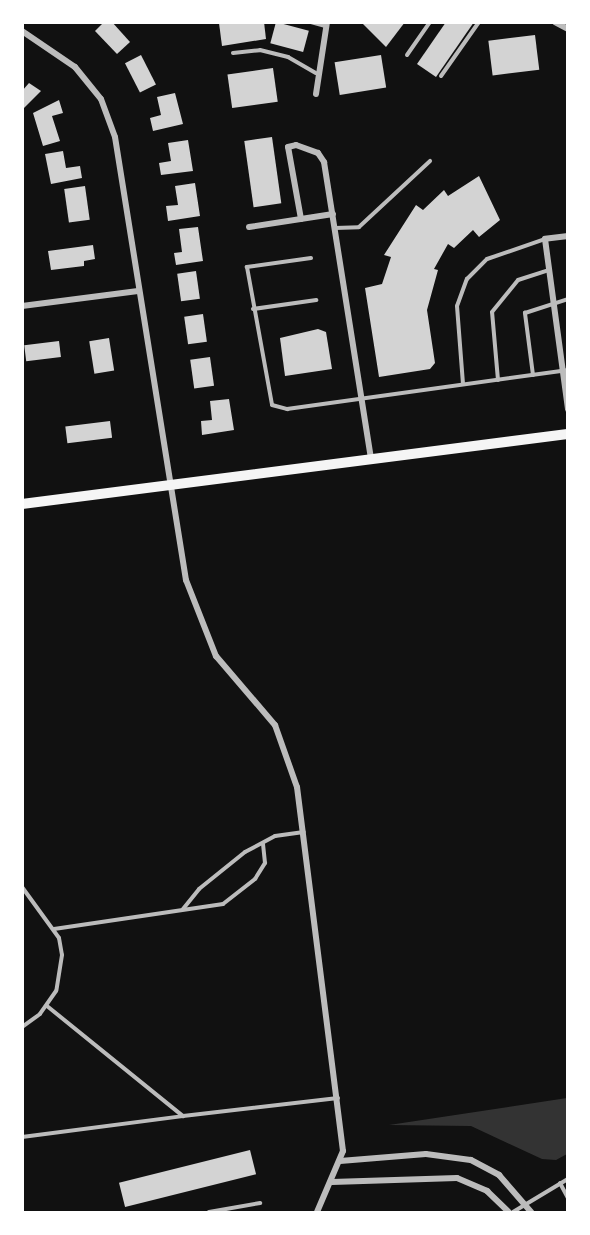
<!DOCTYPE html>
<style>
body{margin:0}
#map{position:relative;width:590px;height:1235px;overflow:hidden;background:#111;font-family:"DM Sans",sans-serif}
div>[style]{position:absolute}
.water>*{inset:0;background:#333}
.building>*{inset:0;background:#d3d3d3;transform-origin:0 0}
.service>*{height:4px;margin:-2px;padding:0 2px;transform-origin:2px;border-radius:2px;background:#bcbcbc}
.minor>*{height:6px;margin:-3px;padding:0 3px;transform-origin:3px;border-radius:3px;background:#bcbcbc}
.secondary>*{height:10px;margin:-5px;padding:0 5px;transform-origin:5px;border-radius:5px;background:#f5f5f5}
span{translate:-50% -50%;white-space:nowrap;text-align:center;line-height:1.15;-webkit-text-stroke:4.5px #fff;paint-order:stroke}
.frame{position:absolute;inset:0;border:24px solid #fff;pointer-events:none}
</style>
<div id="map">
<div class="water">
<i style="clip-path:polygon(567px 1098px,567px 1154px,556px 1160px,542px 1159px,471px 1126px,389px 1125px)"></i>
</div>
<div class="building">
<i style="clip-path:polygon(104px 22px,112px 22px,130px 42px,117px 54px,95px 31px)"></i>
<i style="clip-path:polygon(264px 22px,266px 39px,222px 46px,219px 23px)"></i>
<i style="left:276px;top:22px;width:34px;height:22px;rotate:15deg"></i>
<i style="clip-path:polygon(361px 22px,405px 22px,386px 47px)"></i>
<i style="clip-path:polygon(446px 22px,474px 22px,436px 77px,417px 64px)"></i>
<i style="left:535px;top:35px;width:35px;height:47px;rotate:83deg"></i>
<i style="left:141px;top:55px;width:33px;height:18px;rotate:63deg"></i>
<i style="left:381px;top:55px;width:33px;height:47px;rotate:81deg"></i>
<i style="left:273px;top:68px;width:34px;height:46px;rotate:82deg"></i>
<i style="clip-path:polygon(29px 83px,41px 91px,22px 110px,22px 91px)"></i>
<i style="clip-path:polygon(175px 93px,183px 124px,153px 131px,150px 118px,161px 115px,157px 97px)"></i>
<i style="clip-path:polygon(59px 100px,63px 113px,52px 116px,60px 141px,43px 146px,33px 113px)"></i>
<i style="left:272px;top:137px;width:67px;height:28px;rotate:82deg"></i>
<i style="clip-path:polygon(188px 140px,193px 171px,161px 175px,159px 163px,171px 161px,168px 143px)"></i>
<i style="clip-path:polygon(63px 151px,66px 168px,80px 166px,82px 178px,51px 184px,45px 154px)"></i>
<i style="clip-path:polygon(479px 176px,500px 220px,479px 237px,473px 230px,454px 248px,448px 244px,434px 269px,438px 270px,427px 310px,435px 363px,430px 369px,379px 377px,365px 288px,382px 284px,391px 257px,384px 255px,416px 205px,423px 210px,444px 190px,448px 196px)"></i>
<i style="clip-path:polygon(195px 183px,200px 216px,168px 221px,166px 206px,178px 205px,175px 186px)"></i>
<i style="left:85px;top:186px;width:34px;height:21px;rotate:82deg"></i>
<i style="clip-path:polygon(198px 227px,203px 261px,176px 265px,174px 253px,182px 252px,179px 229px)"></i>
<i style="clip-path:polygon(93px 245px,95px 259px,84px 261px,84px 266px,51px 270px,48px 251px)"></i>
<i style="left:196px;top:271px;width:28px;height:19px;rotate:82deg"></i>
<i style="left:203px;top:314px;width:28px;height:19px;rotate:82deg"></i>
<i style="clip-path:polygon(318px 329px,326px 332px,332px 369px,285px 376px,280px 338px)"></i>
<i style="left:109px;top:338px;width:33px;height:20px;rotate:81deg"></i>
<i style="left:59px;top:341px;width:16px;height:35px;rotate:83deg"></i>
<i style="left:210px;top:357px;width:29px;height:20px;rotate:82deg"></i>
<i style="clip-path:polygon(229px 399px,234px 430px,202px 435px,201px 421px,212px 420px,210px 401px)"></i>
<i style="left:110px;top:421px;width:17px;height:45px;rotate:83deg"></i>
<i style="left:250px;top:1150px;width:25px;height:135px;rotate:76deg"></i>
</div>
<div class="service">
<i style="left:311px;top:22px;width:15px;rotate:16deg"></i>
<i style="left:233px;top:53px;width:27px;rotate:-6deg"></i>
<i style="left:260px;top:50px;width:29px;rotate:14deg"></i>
<i style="left:288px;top:57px;width:32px;rotate:30deg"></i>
<i style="left:407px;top:55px;width:40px;rotate:-55.1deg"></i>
<i style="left:441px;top:76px;width:66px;rotate:-54.9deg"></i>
<i style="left:335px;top:228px;width:24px;rotate:-2deg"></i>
<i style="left:359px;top:227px;width:97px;rotate:-42.9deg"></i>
<i style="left:311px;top:258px;width:65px;rotate:172deg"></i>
<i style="left:247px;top:267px;width:140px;rotate:79.7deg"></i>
<i style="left:272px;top:405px;width:16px;rotate:15deg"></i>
<i style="left:287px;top:409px;width:284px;rotate:-7.9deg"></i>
<i style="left:253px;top:309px;width:64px;rotate:-8.1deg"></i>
<i style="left:533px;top:375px;width:63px;rotate:-97.4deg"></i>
<i style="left:525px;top:313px;width:45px;rotate:-18deg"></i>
<i style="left:498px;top:380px;width:68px;rotate:-95deg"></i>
<i style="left:492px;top:312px;width:41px;rotate:-50.9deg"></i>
<i style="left:518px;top:280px;width:33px;rotate:-18deg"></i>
<i style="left:463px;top:384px;width:78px;rotate:-94.4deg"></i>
<i style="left:457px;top:306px;width:29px;rotate:-70deg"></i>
<i style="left:467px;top:279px;width:28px;rotate:-45deg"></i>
<i style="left:487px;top:259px;width:61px;rotate:-19deg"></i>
<i style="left:568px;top:444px;width:20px;rotate:90deg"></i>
<i style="left:22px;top:887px;width:63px;rotate:54deg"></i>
<i style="left:59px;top:938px;width:17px;rotate:80deg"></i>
<i style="left:62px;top:955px;width:36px;rotate:99deg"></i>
<i style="left:56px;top:991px;width:28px;rotate:125deg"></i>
<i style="left:40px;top:1014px;width:22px;rotate:144deg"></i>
<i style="left:183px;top:909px;width:26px;rotate:-51deg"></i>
<i style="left:199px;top:889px;width:59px;rotate:-38.8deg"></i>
<i style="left:245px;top:852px;width:34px;rotate:-28deg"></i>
<i style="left:275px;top:836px;width:29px;rotate:-8deg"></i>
<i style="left:54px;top:929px;width:171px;rotate:-8.4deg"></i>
<i style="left:223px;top:904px;width:41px;rotate:-38deg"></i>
<i style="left:255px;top:879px;width:19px;rotate:-58deg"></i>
<i style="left:265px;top:863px;width:19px;rotate:-96deg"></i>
<i style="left:47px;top:1006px;width:175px;rotate:39deg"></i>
<i style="left:183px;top:1116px;width:156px;rotate:-6.6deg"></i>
<i style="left:22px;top:1137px;width:162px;rotate:-7.4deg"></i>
<i style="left:560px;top:1183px;width:17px;rotate:62deg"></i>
<i style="left:209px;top:1212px;width:52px;rotate:-10deg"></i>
<i style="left:513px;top:1212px;width:64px;rotate:-31deg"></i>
</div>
<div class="minor">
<i style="left:555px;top:22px;width:15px;rotate:28deg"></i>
<i style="left:22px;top:31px;width:64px;rotate:34.2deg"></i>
<i style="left:75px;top:67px;width:41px;rotate:50.9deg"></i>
<i style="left:101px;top:99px;width:40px;rotate:69.8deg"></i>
<i style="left:115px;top:137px;width:449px;rotate:80.9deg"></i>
<i style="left:186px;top:580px;width:82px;rotate:68.5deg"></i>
<i style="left:216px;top:656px;width:91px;rotate:49.5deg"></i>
<i style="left:275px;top:725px;width:66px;rotate:70.5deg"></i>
<i style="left:297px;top:787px;width:367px;rotate:82.8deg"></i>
<i style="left:343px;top:1151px;width:66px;rotate:113.1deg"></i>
<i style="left:316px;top:94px;width:73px;rotate:-81.3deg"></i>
<i style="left:301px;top:219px;width:73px;rotate:-100.2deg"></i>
<i style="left:288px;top:147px;width:8px;rotate:-14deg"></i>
<i style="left:296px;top:145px;width:23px;rotate:20deg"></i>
<i style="left:318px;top:153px;width:11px;rotate:56deg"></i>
<i style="left:324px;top:162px;width:301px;rotate:81deg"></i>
<i style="left:249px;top:227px;width:85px;rotate:-8.8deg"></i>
<i style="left:568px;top:236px;width:23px;rotate:173deg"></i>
<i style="left:545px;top:239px;width:172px;rotate:82.3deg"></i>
<i style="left:22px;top:306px;width:117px;rotate:-7.4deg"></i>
<i style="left:340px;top:1161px;width:86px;rotate:-4.7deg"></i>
<i style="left:426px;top:1154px;width:45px;rotate:7.6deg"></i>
<i style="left:471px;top:1160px;width:32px;rotate:28deg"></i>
<i style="left:499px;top:1175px;width:49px;rotate:49.1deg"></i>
<i style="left:332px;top:1182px;width:125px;rotate:-1.8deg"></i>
<i style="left:457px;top:1178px;width:33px;rotate:23deg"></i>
<i style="left:487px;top:1191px;width:30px;rotate:44deg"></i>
</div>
<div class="secondary">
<i style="left:22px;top:504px;width:550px;rotate:-7.31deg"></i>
</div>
<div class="frame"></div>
</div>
